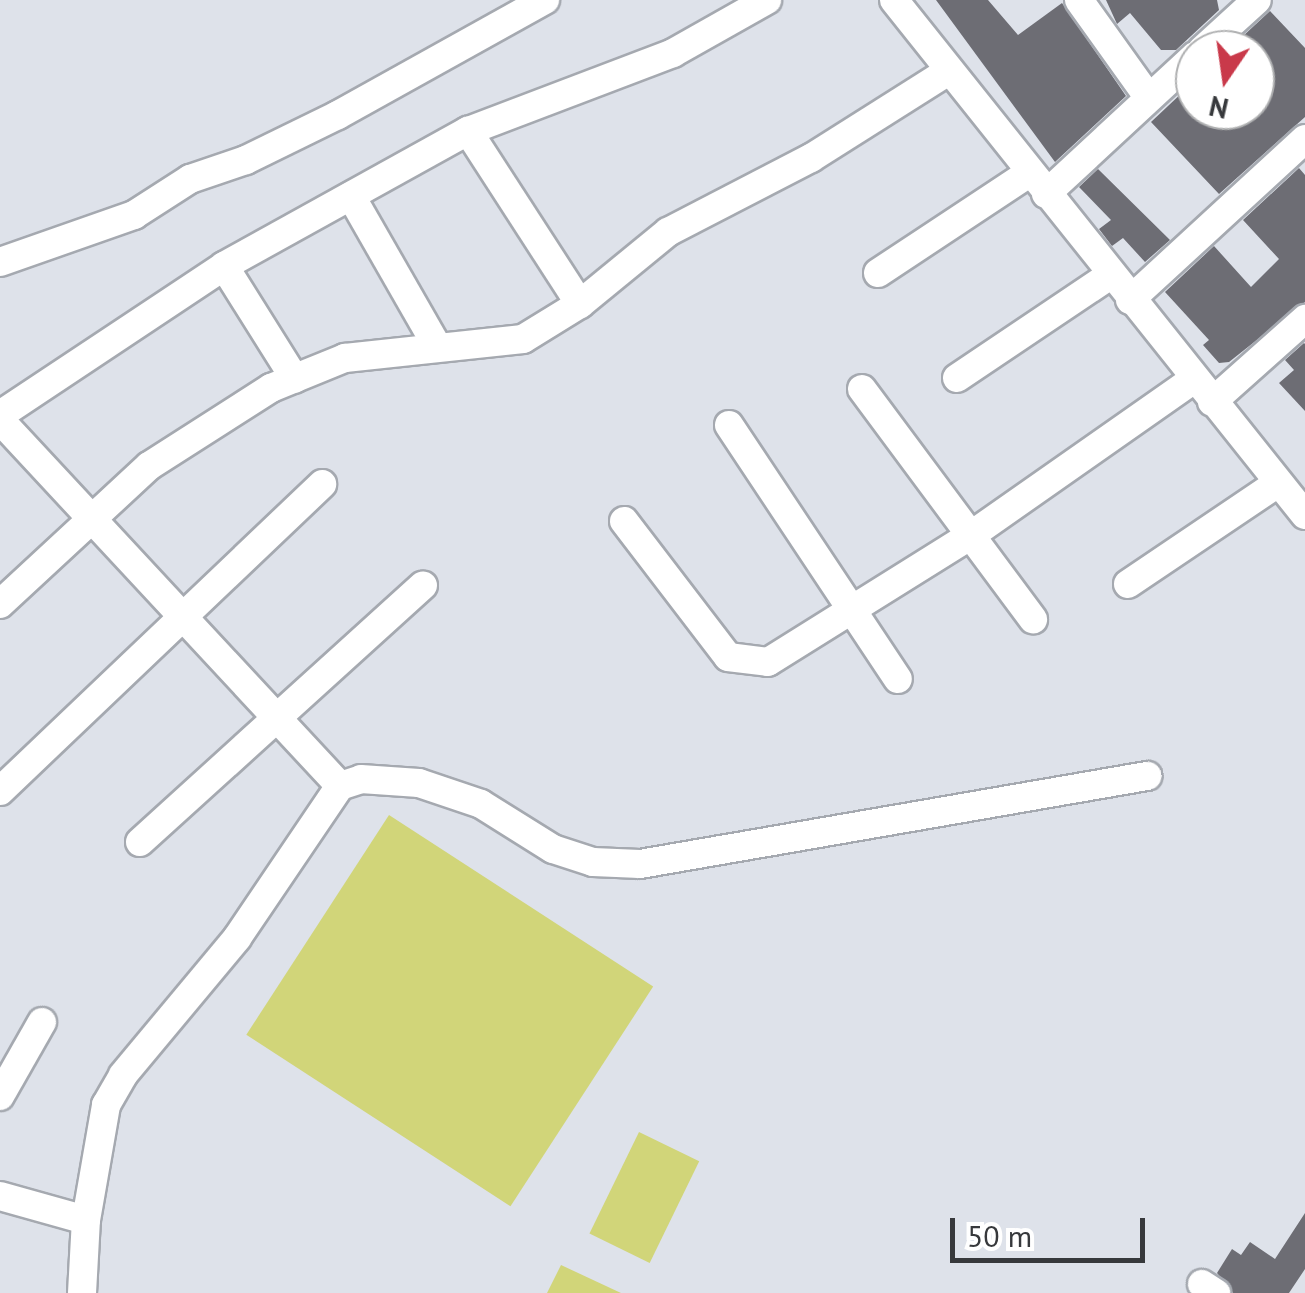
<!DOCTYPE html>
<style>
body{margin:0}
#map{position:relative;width:1305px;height:1293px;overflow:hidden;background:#dee2ea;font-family:"PT Sans",sans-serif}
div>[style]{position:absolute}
.green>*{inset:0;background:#d1d579;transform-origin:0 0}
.building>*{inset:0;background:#6d6d74}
.roads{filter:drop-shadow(2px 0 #a5a9b0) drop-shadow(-2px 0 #a5a9b0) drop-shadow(0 2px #a5a9b0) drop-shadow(0 -2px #a5a9b0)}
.street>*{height:28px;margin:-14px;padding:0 14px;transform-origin:14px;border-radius:14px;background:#fff}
span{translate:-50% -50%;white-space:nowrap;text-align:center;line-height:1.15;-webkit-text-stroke:10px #fff;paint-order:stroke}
.north{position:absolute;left:1175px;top:30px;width:100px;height:100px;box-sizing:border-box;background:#fff;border:2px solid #afb0b1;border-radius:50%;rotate:193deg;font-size:28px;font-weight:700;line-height:40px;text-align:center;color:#37393c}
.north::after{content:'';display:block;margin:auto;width:35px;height:45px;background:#c9394a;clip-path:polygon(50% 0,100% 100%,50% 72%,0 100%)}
.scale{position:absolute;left:950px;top:1218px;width:195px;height:45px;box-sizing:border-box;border:5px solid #37393c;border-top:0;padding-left:12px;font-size:30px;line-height:35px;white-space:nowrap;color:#37393c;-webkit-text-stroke:8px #fff;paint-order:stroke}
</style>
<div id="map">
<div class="green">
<i style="left:389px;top:815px;width:315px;height:262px;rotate:33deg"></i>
<i style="left:639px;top:1132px;width:67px;height:113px;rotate:26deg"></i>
<i style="clip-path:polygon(561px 1265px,621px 1293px,547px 1293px)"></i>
</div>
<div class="building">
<i style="clip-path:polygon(936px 0,988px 0,1018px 35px,1062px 3px,1126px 96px,1055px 162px)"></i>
<i style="clip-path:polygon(1106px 0,1217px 0,1219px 10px,1176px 50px,1161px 50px,1130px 13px,1117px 24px)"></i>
<i style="clip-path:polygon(1270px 11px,1305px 48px,1305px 117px,1219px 194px,1151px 122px,1185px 90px,1195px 110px,1205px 110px,1223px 130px,1245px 110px,1255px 110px,1255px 50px,1228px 50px)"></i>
<i style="clip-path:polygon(1299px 168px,1305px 175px,1305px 302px,1229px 362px,1219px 363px,1203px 345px,1209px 340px,1165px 292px,1214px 246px,1251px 287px,1279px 259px,1243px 220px)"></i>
<i style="clip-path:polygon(1098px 169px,1170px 240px,1145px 262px,1123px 238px,1112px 246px,1099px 229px,1111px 220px,1079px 187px)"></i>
<i style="clip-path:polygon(1304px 343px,1305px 344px,1305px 411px,1279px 383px,1294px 370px,1285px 360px)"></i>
<i style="clip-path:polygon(1305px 1213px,1305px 1269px,1289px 1293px,1233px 1293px,1217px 1273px,1232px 1249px,1241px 1255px,1250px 1242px,1275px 1259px)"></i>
</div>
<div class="roads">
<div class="street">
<i style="left:894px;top:0;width:659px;rotate:51.41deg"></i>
<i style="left:1079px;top:0;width:120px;rotate:54.5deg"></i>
<i style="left:1202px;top:50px;width:74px;rotate:-42.3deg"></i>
<i style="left:468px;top:131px;width:206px;rotate:57.1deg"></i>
<i style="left:1046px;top:194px;width:203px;rotate:-42.8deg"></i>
<i style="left:351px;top:196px;width:173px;rotate:60.2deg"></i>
<i style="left:0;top:262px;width:142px;rotate:-19.3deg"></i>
<i style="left:134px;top:215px;width:67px;rotate:-32.7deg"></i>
<i style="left:190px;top:179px;width:59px;rotate:-18.7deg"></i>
<i style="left:246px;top:160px;width:102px;rotate:-26.1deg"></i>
<i style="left:338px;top:115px;width:237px;rotate:-29.1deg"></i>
<i style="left:224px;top:266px;width:133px;rotate:57.9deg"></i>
<i style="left:878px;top:273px;width:181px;rotate:-33.5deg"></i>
<i style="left:1130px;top:300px;width:238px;rotate:-42.6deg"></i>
<i style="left:957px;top:378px;width:184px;rotate:-33.9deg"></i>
<i style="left:862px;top:389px;width:287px;rotate:53.4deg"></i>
<i style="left:1212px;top:402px;width:125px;rotate:-41.7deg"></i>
<i style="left:0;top:415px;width:269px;rotate:-33.6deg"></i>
<i style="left:224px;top:266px;width:279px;rotate:-29deg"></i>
<i style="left:468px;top:131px;width:219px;rotate:-20.8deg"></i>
<i style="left:673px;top:53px;width:108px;rotate:-29.4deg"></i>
<i style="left:0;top:420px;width:500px;rotate:47.1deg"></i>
<i style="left:729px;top:425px;width:305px;rotate:56.4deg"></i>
<i style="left:624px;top:521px;width:171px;rotate:52.6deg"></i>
<i style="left:728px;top:657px;width:40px;rotate:7.1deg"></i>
<i style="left:768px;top:662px;width:238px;rotate:-32deg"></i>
<i style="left:970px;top:536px;width:274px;rotate:-35deg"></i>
<i style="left:1128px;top:584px;width:181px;rotate:-34deg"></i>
<i style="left:0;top:604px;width:203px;rotate:-42.8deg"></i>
<i style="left:149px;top:466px;width:145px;rotate:-32.6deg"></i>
<i style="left:271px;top:388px;width:80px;rotate:-22.1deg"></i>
<i style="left:345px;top:358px;width:179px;rotate:-6.1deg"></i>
<i style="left:523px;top:339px;width:67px;rotate:-31.6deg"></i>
<i style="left:580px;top:304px;width:114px;rotate:-39.3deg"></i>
<i style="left:668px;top:232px;width:161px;rotate:-27.4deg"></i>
<i style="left:811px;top:158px;width:161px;rotate:-32.3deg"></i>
<i style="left:0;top:791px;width:445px;rotate:-43.6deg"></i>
<i style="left:140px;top:842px;width:382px;rotate:-42.2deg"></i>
<i style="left:0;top:1096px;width:85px;rotate:-60.4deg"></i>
<i style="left:0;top:1196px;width:89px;rotate:15.6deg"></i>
<i style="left:1202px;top:1284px;width:17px;rotate:33deg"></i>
<i style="left:82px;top:1293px;width:73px;rotate:-86.9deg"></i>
<i style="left:86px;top:1220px;width:117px;rotate:-80.1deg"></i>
<i style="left:106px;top:1105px;width:34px;rotate:-60deg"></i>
<i style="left:123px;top:1075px;width:178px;rotate:-50.2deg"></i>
<i style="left:237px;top:938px;width:184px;rotate:-55.9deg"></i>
<i style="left:340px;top:786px;width:22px;rotate:-18deg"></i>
<i style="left:361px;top:779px;width:58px;rotate:3.9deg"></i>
<i style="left:419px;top:783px;width:65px;rotate:18.7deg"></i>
<i style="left:481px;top:804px;width:85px;rotate:32deg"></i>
<i style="left:553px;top:849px;width:42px;rotate:18deg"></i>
<i style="left:593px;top:862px;width:47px;rotate:2.4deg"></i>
<i style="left:640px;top:864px;width:515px;rotate:-9.85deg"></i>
</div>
</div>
<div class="north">N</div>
<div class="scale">50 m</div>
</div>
